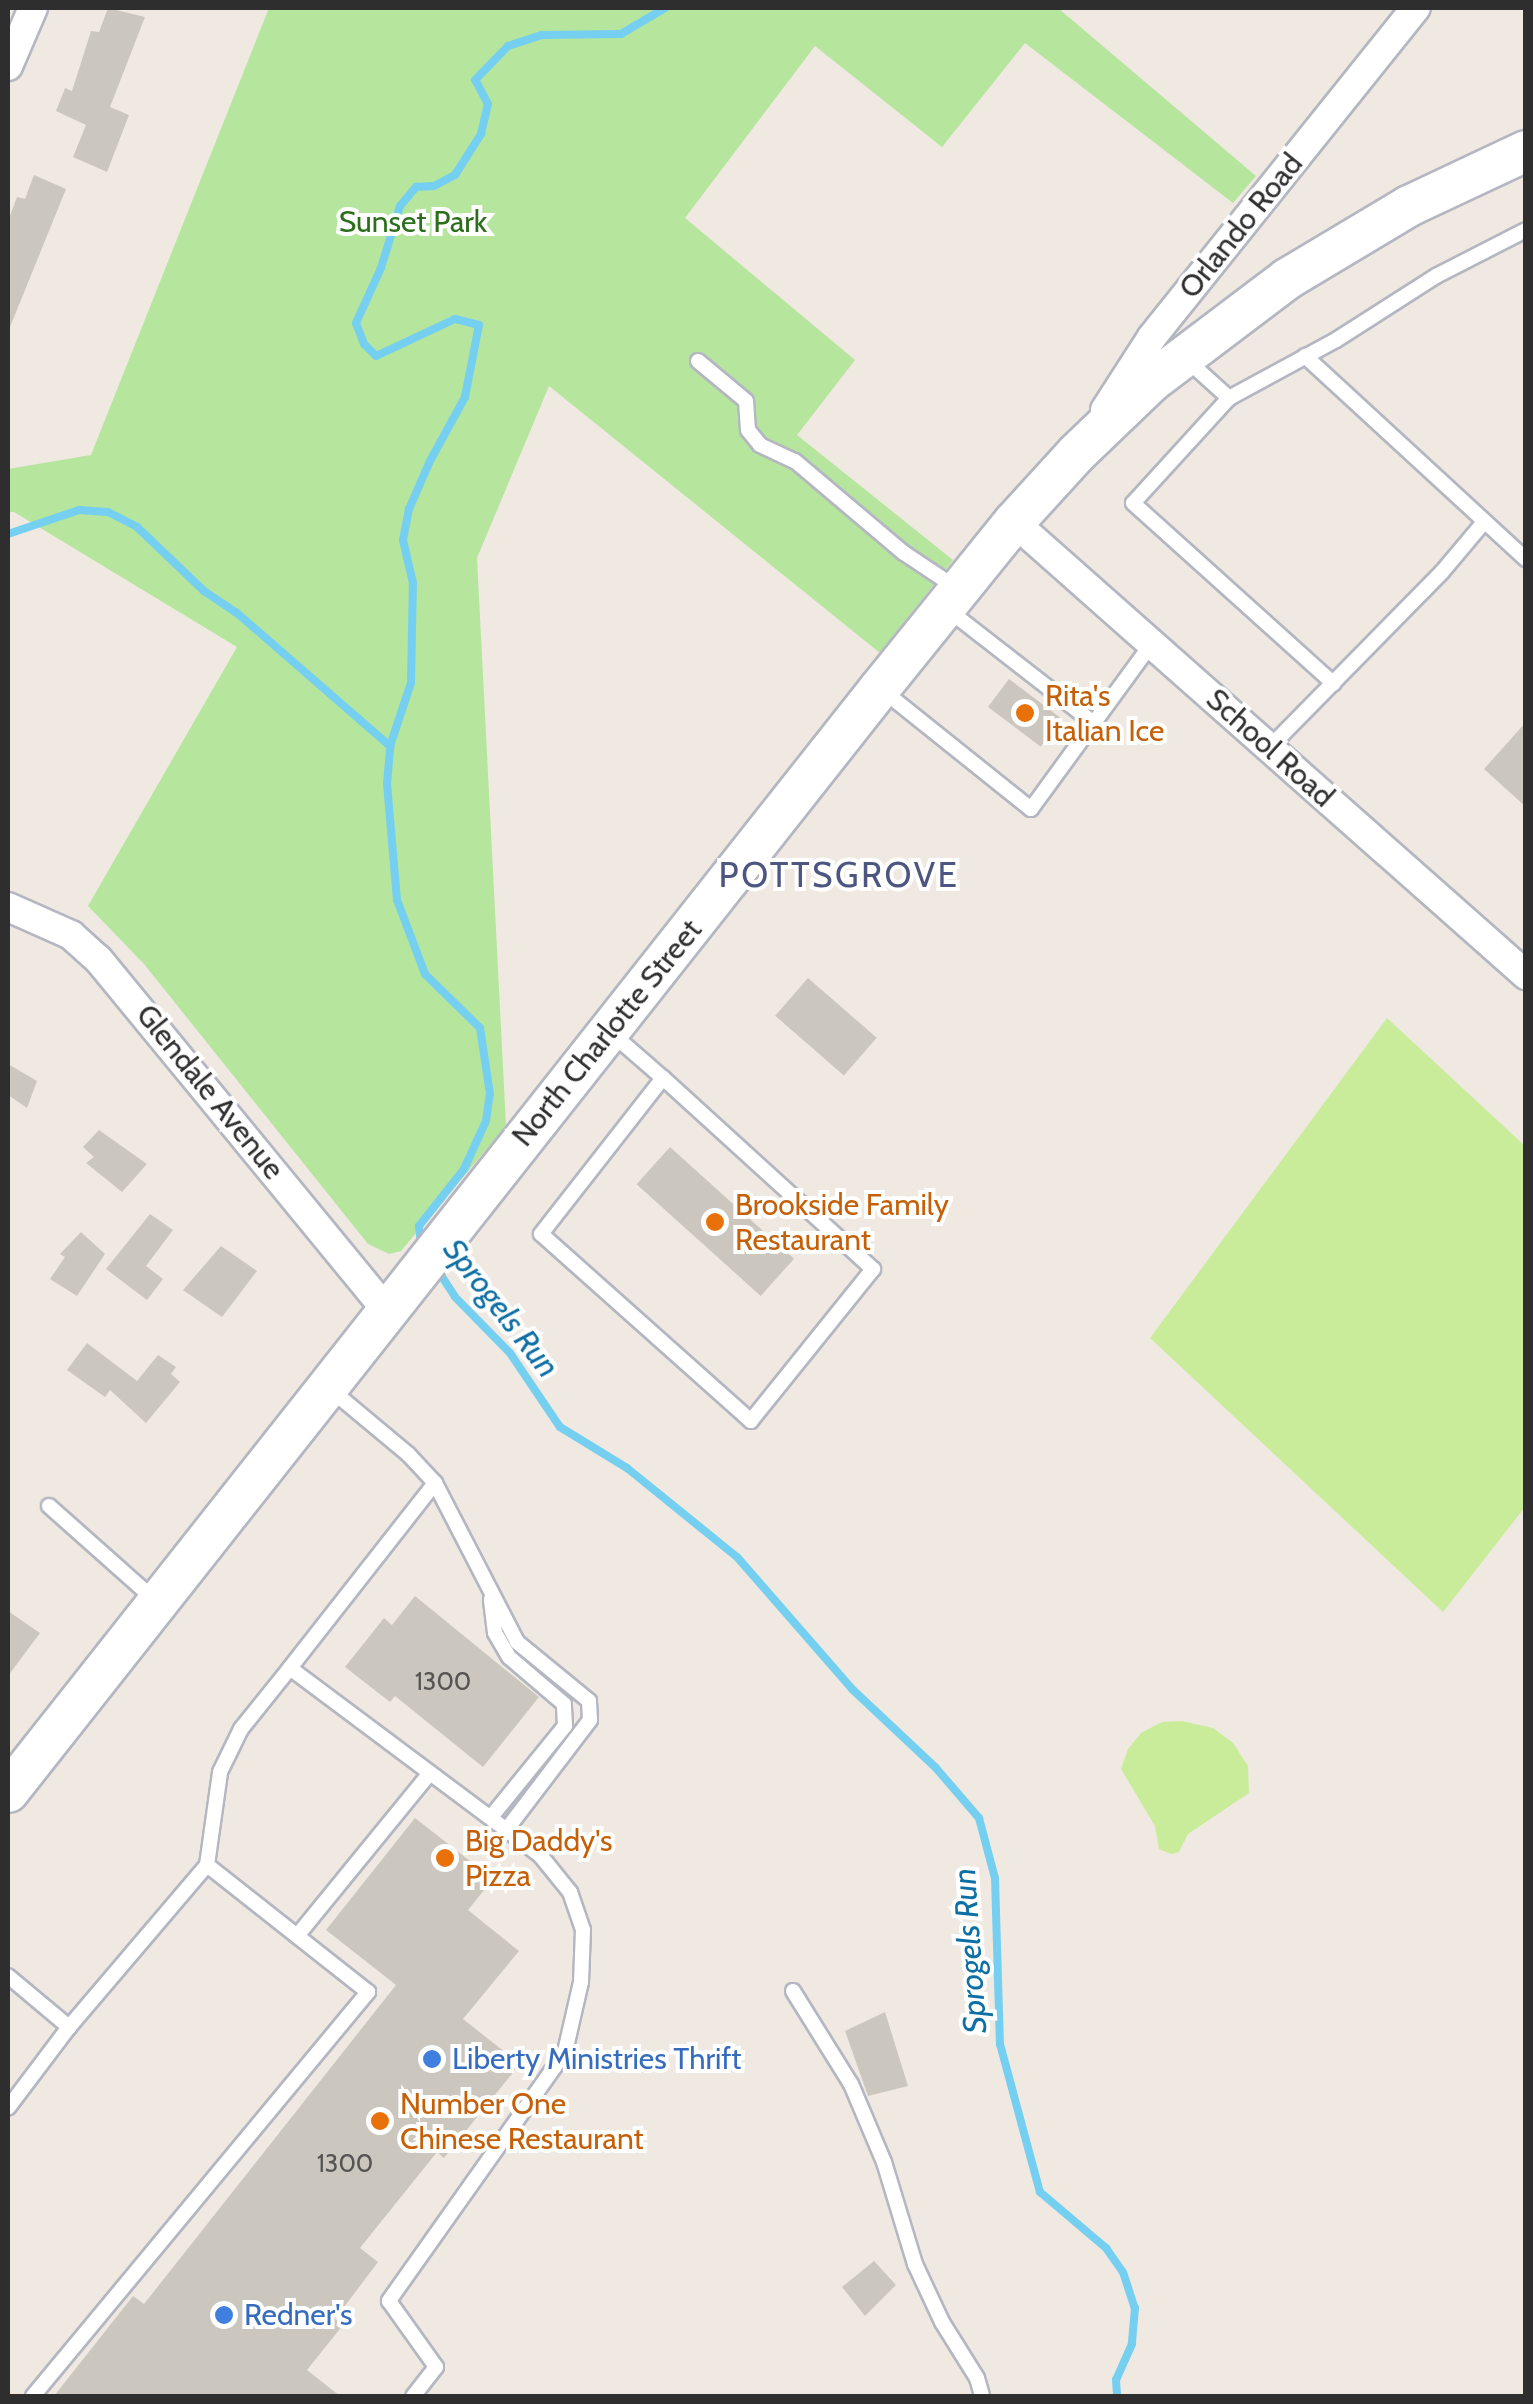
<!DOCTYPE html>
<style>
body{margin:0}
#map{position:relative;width:1533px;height:2404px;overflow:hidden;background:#efe9e1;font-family:Cabin,sans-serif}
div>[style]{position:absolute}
.green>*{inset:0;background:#b6e59e}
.pitch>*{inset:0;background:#c9ec9a}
.stream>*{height:8px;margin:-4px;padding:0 4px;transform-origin:4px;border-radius:4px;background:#75cff0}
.building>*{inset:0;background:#cbc7bf;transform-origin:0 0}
.roads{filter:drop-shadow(2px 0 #b4b7c1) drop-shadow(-2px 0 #b4b7c1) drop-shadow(0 2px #b4b7c1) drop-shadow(0 -2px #b4b7c1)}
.lane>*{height:14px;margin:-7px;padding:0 7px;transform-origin:7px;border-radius:7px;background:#fff}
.street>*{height:28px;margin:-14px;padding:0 14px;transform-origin:14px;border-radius:14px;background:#fff}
.secondary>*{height:40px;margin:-20px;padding:0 20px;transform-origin:20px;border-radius:20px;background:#fff}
.dots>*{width:28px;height:28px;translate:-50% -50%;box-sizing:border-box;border:5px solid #fff;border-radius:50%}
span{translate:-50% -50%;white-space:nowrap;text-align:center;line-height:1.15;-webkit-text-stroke:8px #fff;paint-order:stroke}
.number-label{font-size:25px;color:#555452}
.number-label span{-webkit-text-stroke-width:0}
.park-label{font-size:30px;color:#2c6e1b}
.street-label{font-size:30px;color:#2e2e2e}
.food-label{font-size:30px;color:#c56008}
.left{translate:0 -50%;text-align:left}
.shop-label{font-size:30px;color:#366cbe}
.water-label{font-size:32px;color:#0d6fa3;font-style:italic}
.quarter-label{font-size:35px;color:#4d5680;letter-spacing:2.5px}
.frame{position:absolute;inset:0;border:10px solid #2e2e2e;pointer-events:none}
</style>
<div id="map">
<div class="green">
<i style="clip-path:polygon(269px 8px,1058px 8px,1256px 176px,1233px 203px,1025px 43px,942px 147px,815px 46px,685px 218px,855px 360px,797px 435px,953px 560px,880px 653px,549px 386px,477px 558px,506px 1126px,401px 1251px,389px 1254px,368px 1244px,144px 964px,88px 906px,237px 647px,14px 512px,8px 512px,8px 469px,91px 455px)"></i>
</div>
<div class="pitch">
<i style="clip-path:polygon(1387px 1018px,1525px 1146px,1525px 1507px,1443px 1612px,1150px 1338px)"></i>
<i style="clip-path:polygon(1182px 1721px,1213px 1728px,1233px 1743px,1248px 1766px,1249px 1793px,1188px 1834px,1179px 1852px,1171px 1854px,1159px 1849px,1155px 1826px,1121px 1769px,1128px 1749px,1141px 1733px,1162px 1722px)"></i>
</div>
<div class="stream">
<i style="left:8px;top:534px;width:75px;rotate:-18.7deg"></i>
<i style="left:79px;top:510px;width:29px;rotate:4deg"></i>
<i style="left:108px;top:512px;width:33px;rotate:27deg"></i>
<i style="left:137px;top:527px;width:93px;rotate:43.7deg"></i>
<i style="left:204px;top:591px;width:40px;rotate:34deg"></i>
<i style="left:237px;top:613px;width:203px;rotate:41deg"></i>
<i style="left:421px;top:1245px;width:19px;rotate:-96deg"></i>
<i style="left:419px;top:1226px;width:73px;rotate:-51.7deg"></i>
<i style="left:464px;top:1169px;width:53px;rotate:-65.4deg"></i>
<i style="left:486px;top:1121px;width:27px;rotate:-82deg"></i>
<i style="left:490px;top:1094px;width:67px;rotate:-98.6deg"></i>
<i style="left:480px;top:1028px;width:77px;rotate:-135.5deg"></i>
<i style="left:425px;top:974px;width:79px;rotate:-110.7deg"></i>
<i style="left:397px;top:900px;width:116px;rotate:-94.9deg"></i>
<i style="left:387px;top:784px;width:38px;rotate:-85deg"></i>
<i style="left:390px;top:746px;width:66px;rotate:-71.6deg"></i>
<i style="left:411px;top:683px;width:100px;rotate:-88.9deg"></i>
<i style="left:413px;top:583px;width:44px;rotate:-103.1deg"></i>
<i style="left:403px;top:540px;width:32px;rotate:-79deg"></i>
<i style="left:409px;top:509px;width:52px;rotate:-66.4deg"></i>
<i style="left:430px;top:461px;width:73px;rotate:-61.3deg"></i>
<i style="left:465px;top:397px;width:73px;rotate:-79deg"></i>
<i style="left:479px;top:325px;width:25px;rotate:-166deg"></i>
<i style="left:455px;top:319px;width:87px;rotate:154.9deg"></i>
<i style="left:376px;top:356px;width:17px;rotate:-135deg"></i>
<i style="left:364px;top:344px;width:22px;rotate:-111deg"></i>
<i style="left:356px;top:323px;width:60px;rotate:-65.6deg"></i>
<i style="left:381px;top:268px;width:65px;rotate:-73deg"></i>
<i style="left:400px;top:206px;width:25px;rotate:-50deg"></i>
<i style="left:416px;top:187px;width:18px;rotate:-3deg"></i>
<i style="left:434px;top:186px;width:24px;rotate:-28deg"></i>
<i style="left:455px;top:175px;width:49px;rotate:-57.6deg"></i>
<i style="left:481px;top:134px;width:31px;rotate:-77deg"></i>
<i style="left:488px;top:104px;width:27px;rotate:-118deg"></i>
<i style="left:475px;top:80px;width:47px;rotate:-45.9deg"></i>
<i style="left:508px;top:46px;width:36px;rotate:-18deg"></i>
<i style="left:542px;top:35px;width:79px;rotate:-0.7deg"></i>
<i style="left:621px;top:34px;width:51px;rotate:-30.6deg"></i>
<i style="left:437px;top:1269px;width:33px;rotate:57deg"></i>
<i style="left:455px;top:1297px;width:78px;rotate:45.5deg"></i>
<i style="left:510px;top:1353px;width:89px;rotate:56deg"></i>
<i style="left:560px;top:1427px;width:79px;rotate:31.5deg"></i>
<i style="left:627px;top:1468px;width:141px;rotate:39deg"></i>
<i style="left:737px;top:1557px;width:175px;rotate:48.9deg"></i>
<i style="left:852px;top:1689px;width:115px;rotate:43.2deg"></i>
<i style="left:936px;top:1768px;width:66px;rotate:49.3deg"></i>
<i style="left:979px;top:1818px;width:62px;rotate:75.1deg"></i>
<i style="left:995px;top:1878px;width:166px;rotate:88.3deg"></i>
<i style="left:1000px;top:2044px;width:153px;rotate:74.9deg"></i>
<i style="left:1040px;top:2192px;width:87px;rotate:40.3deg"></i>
<i style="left:1106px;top:2248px;width:29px;rotate:55deg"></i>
<i style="left:1123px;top:2272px;width:38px;rotate:72deg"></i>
<i style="left:1135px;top:2308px;width:36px;rotate:95deg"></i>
<i style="left:1132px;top:2344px;width:39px;rotate:114deg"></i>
<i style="left:1116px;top:2380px;width:16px;rotate:86deg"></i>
</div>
<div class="building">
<i style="clip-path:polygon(108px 8px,145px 17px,110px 107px,129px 115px,107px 172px,73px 157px,86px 125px,56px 111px,65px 88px,72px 91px,91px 31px,99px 32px)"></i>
<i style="clip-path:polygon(34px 175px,66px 189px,8px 332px,8px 221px,17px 197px,25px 199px)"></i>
<i style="left:1009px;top:679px;width:66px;height:35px;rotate:37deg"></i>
<i style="clip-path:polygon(1526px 722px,1526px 807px,1484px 769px)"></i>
<i style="left:808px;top:978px;width:91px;height:50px;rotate:41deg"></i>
<i style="clip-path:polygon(8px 1064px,37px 1081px,27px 1108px,8px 1095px)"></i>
<i style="clip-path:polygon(99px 1130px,147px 1164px,122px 1192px,86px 1163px,94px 1157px,83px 1147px)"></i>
<i style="left:670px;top:1147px;width:167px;height:50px;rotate:42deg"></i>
<i style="clip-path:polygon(150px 1214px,173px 1230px,146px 1266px,163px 1279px,147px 1300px,106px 1269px)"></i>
<i style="clip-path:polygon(81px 1232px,105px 1254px,77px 1296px,50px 1279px,65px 1257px,60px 1254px)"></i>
<i style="clip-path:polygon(221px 1246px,257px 1271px,222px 1317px,183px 1290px)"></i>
<i style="clip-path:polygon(87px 1343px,137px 1381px,158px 1355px,176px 1367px,171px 1374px,180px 1382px,146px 1423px,110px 1390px,105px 1397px,67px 1370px)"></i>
<i style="clip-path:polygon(415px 1596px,539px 1697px,483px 1767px,395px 1696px,390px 1702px,345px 1667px,384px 1618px,392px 1625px)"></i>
<i style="clip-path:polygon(8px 1611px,40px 1633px,8px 1676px)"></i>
<i style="clip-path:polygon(415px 1818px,493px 1879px,468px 1910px,519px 1951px,463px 2019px,520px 2064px,444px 2158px,437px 2152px,360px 2248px,378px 2262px,335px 2319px,343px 2325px,307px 2370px,340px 2396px,54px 2396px,133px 2296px,144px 2304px,396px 1985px,326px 1930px)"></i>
<i style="clip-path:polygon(885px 2012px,908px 2086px,868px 2096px,845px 2031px)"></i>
<i style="clip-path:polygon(874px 2261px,896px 2285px,865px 2316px,842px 2287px)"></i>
</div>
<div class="roads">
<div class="lane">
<i style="left:1305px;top:356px;width:300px;rotate:42.6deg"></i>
<i style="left:1187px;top:360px;width:57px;rotate:42.1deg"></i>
<i style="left:1229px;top:398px;width:142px;rotate:132.4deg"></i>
<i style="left:1133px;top:503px;width:270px;rotate:42deg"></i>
<i style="left:698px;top:361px;width:62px;rotate:39.8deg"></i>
<i style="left:746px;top:401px;width:29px;rotate:86deg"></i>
<i style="left:748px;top:430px;width:19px;rotate:51deg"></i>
<i style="left:760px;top:445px;width:38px;rotate:25deg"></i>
<i style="left:795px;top:461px;width:143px;rotate:40.2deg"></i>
<i style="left:904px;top:553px;width:61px;rotate:33.7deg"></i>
<i style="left:1229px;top:398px;width:122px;rotate:-28.5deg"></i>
<i style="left:1336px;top:340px;width:119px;rotate:-32.6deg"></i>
<i style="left:1436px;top:276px;width:101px;rotate:-27.1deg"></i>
<i style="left:947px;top:609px;width:189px;rotate:37.9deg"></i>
<i style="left:881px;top:689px;width:192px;rotate:38.7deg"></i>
<i style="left:1031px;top:809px;width:205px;rotate:-53.9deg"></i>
<i style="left:1270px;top:747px;width:245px;rotate:-45.5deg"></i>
<i style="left:1442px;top:572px;width:65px;rotate:-50deg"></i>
<i style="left:610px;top:1032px;width:70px;rotate:41deg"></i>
<i style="left:663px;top:1078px;width:284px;rotate:42.3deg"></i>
<i style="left:873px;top:1269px;width:195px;rotate:128.8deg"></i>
<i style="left:751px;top:1421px;width:281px;rotate:-138.3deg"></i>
<i style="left:541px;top:1234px;width:198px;rotate:-52deg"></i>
<i style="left:330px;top:1389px;width:102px;rotate:39.8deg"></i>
<i style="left:408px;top:1454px;width:40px;rotate:47deg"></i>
<i style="left:435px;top:1483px;width:235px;rotate:128.1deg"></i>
<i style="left:290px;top:1668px;width:312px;rotate:36.8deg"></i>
<i style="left:540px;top:1855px;width:48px;rotate:51deg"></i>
<i style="left:570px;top:1892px;width:40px;rotate:71.1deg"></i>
<i style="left:583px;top:1930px;width:52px;rotate:92.2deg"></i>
<i style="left:581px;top:1982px;width:72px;rotate:102.9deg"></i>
<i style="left:565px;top:2052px;width:305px;rotate:125.3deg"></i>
<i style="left:389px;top:2301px;width:81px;rotate:54.5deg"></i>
<i style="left:436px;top:2367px;width:37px;rotate:128deg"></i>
<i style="left:435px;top:1483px;width:179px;rotate:62.7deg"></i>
<i style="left:517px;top:1642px;width:93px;rotate:39.3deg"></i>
<i style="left:589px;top:1701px;width:19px;rotate:87deg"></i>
<i style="left:590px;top:1720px;width:137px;rotate:127.3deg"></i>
<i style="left:49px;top:1506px;width:144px;rotate:41.6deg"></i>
<i style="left:491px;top:1817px;width:117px;rotate:-50.9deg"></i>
<i style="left:565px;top:1726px;width:22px;rotate:-93deg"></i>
<i style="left:564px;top:1704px;width:72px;rotate:-139.5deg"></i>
<i style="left:509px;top:1657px;width:28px;rotate:-120deg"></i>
<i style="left:495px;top:1633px;width:34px;rotate:-97deg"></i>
<i style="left:207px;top:1865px;width:94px;rotate:-82deg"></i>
<i style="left:220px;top:1772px;width:48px;rotate:-64deg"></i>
<i style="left:241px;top:1729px;width:78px;rotate:-51.2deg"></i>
<i style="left:297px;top:1936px;width:210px;rotate:-50.8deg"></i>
<i style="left:8px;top:1976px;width:80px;rotate:39.9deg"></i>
<i style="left:69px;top:2027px;width:101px;rotate:127deg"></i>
<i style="left:793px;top:1991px;width:110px;rotate:58.1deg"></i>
<i style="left:851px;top:2084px;width:85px;rotate:67.1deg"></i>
<i style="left:884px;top:2162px;width:107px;rotate:73.1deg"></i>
<i style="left:915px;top:2264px;width:64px;rotate:65deg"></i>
<i style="left:942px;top:2322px;width:66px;rotate:58deg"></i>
<i style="left:977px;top:2378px;width:19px;rotate:74deg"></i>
<i style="left:33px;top:2396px;width:525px;rotate:-50.33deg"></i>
<i style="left:368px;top:1992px;width:205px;rotate:-141.7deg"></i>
<i style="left:207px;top:1865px;width:213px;rotate:130.4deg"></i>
</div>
<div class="street">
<i style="left:8px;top:66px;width:63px;rotate:-66.7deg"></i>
<i style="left:1105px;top:410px;width:87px;rotate:-57.2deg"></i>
<i style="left:1152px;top:337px;width:422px;rotate:-51.3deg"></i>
<i style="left:1014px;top:522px;width:684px;rotate:41.5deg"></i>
<i style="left:8px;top:907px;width:69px;rotate:24deg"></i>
<i style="left:71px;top:935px;width:36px;rotate:42deg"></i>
<i style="left:98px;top:959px;width:453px;rotate:50.6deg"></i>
</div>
<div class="secondary">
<i style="left:8px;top:1792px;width:1407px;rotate:-51.7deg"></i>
<i style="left:880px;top:688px;width:213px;rotate:-51.1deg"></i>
<i style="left:1014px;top:522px;width:93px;rotate:-47.6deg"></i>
<i style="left:1077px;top:453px;width:103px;rotate:-43.8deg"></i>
<i style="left:1151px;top:382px;width:171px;rotate:-37.1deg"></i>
<i style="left:1287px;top:279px;width:142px;rotate:-30.9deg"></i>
<i style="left:1409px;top:206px;width:129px;rotate:-25.2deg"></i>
</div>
</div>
<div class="dots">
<i style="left:1025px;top:713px;background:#e8710a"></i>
<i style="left:715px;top:1222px;background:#e8710a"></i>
<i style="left:445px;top:1858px;background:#e8710a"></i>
<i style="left:432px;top:2059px;background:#3f7fe0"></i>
<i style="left:380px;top:2121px;background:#e8710a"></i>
<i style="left:224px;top:2315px;background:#3f7fe0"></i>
</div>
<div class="number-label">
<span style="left:443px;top:1681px">1300</span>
<span style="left:345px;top:2163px">1300</span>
</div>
<div class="park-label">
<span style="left:413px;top:222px">Sunset Park</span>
</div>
<div class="street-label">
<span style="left:1241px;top:226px;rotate:-51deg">Orlando Road</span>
<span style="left:1270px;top:748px;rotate:42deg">School Road</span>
<span style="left:607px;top:1033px;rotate:-51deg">North Charlotte Street</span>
<span style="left:210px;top:1092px;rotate:51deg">Glendale Avenue</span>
</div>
<div class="food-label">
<span class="left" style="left:1045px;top:713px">Rita's<br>Italian Ice</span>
<span class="left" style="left:735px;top:1222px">Brookside Family<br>Restaurant</span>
<span class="left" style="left:465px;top:1858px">Big Daddy's<br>Pizza</span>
<span class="left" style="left:400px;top:2121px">Number One<br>Chinese Restaurant</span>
</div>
<div class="shop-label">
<span class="left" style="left:452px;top:2059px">Liberty Ministries Thrift</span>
<span class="left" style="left:244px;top:2315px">Redner's</span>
</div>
<div class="water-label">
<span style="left:501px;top:1308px;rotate:52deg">Sprogels Run</span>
<span style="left:970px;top:1951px;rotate:-94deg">Sprogels Run</span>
</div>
<div class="quarter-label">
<span style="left:839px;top:875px">POTTSGROVE</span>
</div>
<div class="frame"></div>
</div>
